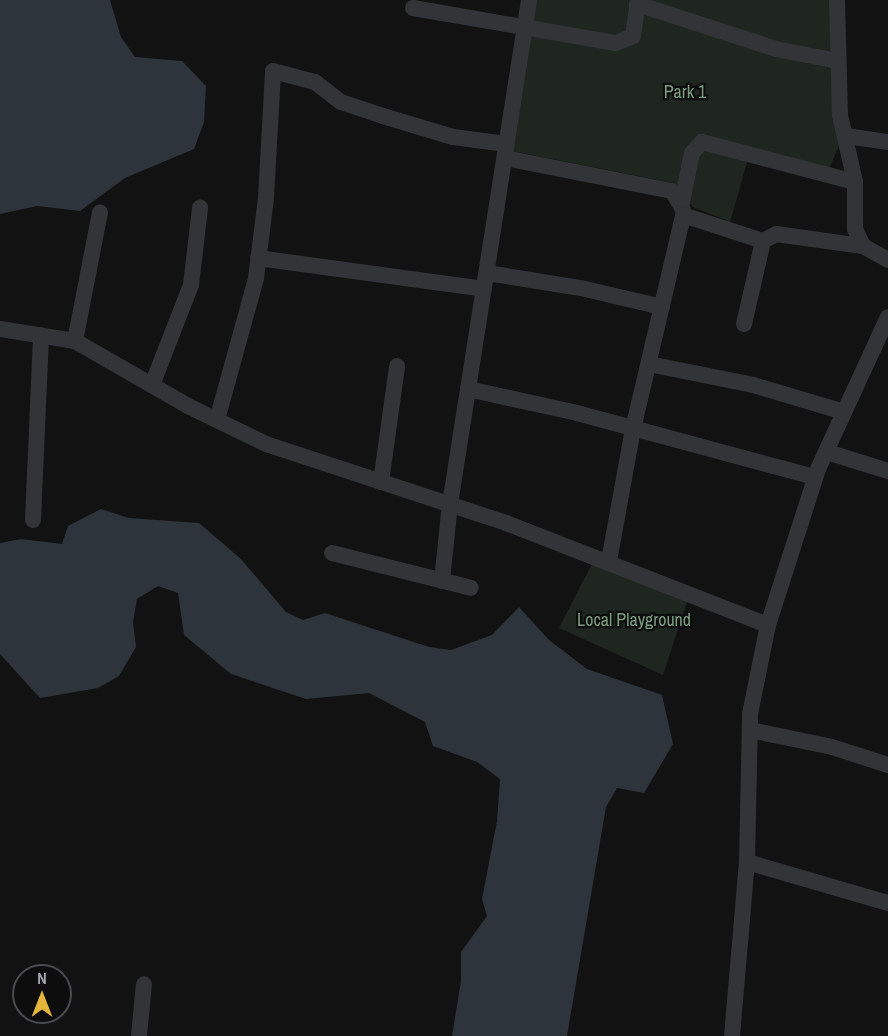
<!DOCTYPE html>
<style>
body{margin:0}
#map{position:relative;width:888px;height:1036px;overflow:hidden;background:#121213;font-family:"Archivo Narrow",sans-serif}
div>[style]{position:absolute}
.green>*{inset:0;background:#1f2620}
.water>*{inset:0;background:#2d343b}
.minor>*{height:16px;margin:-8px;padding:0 8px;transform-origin:8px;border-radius:8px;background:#333438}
span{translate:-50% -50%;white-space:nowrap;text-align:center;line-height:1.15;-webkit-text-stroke:4.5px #0d0d0e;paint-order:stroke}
.park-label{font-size:18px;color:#7d9d81}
.north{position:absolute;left:12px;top:964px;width:60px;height:60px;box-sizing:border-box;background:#0d0d0e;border:2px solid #4a4b50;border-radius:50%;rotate:0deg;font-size:16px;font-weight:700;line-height:24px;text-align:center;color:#a5a8b3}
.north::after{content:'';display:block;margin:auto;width:21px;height:27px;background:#e3b53b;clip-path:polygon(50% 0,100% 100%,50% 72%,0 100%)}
</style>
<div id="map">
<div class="green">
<i style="clip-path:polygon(535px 0,832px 0,840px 143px,824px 181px,748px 159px,730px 222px,693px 207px,674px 183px,512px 151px)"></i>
<i style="clip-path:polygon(593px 562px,688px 599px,663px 675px,559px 628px)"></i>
</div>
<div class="water">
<i style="clip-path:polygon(0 0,110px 0,121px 37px,135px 57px,182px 61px,206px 86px,204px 122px,194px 149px,125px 178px,80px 211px,37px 206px,0 214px)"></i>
<i style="clip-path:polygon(101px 509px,129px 518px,199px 523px,241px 559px,286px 612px,303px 620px,325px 613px,429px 647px,451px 650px,492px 635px,519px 607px,549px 640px,587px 669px,662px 695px,673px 744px,644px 793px,617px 788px,606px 807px,567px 1036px,452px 1036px,461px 981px,461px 952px,487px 916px,482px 899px,497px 821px,500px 779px,477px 762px,433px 746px,425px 722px,369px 693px,306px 699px,231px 674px,184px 635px,178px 593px,158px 586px,137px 599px,133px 622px,136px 647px,119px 676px,98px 688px,40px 698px,0 654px,0 543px,21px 539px,62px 544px,68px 526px)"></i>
</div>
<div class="minor">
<i style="left:837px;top:0;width:115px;rotate:88.5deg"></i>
<i style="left:840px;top:115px;width:69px;rotate:77.4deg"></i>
<i style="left:855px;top:182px;width:47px;rotate:90deg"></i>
<i style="left:855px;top:229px;width:19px;rotate:65deg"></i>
<i style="left:863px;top:246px;width:29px;rotate:29deg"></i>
<i style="left:637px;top:4px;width:146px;rotate:17.9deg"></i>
<i style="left:776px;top:49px;width:63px;rotate:11deg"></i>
<i style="left:413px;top:8px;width:206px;rotate:9.8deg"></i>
<i style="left:616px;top:43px;width:18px;rotate:-22deg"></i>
<i style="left:633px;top:36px;width:36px;rotate:-82deg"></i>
<i style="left:846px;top:136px;width:42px;rotate:8.1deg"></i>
<i style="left:505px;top:158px;width:170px;rotate:11.2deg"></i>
<i style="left:672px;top:191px;width:21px;rotate:59deg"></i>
<i style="left:682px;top:202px;width:50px;rotate:-78.5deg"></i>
<i style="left:692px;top:153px;width:15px;rotate:-48deg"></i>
<i style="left:702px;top:142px;width:158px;rotate:14.7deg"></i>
<i style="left:258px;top:258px;width:228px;rotate:7.8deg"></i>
<i style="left:487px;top:273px;width:95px;rotate:9.1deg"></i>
<i style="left:581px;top:288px;width:83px;rotate:13.2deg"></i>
<i style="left:744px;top:324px;width:85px;rotate:-77.1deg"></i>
<i style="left:0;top:329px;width:76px;rotate:9.1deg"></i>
<i style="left:75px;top:341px;width:130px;rotate:29.9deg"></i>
<i style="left:188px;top:406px;width:87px;rotate:26deg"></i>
<i style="left:266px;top:444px;width:253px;rotate:18.2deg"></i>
<i style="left:506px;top:523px;width:281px;rotate:21.3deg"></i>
<i style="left:75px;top:341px;width:131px;rotate:-79deg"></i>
<i style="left:649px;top:364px;width:106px;rotate:11.4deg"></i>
<i style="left:753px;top:385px;width:95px;rotate:16.5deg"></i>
<i style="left:152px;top:385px;width:107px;rotate:-68.7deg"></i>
<i style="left:191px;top:285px;width:78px;rotate:-83.3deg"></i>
<i style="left:468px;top:389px;width:112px;rotate:12.4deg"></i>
<i style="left:577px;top:413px;width:246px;rotate:15.1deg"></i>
<i style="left:217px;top:420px;width:147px;rotate:-74.6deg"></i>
<i style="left:256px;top:278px;width:81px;rotate:-82.9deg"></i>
<i style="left:266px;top:198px;width:127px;rotate:-86.8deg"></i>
<i style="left:273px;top:71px;width:43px;rotate:14.7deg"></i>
<i style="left:315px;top:82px;width:33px;rotate:38deg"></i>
<i style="left:341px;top:102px;width:44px;rotate:18.4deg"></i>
<i style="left:383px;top:116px;width:73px;rotate:16.7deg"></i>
<i style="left:453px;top:137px;width:54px;rotate:7.4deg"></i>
<i style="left:827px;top:452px;width:64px;rotate:17.3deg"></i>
<i style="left:381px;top:482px;width:117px;rotate:-82.1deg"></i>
<i style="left:33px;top:520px;width:185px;rotate:-87.5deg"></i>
<i style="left:332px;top:553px;width:143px;rotate:14.1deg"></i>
<i style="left:609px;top:561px;width:134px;rotate:-79.7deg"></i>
<i style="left:633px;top:429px;width:220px;rotate:-76.8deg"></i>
<i style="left:683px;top:215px;width:84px;rotate:18deg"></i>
<i style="left:763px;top:241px;width:15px;rotate:-28deg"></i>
<i style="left:776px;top:234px;width:88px;rotate:7.9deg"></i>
<i style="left:442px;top:581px;width:77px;rotate:-84.1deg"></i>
<i style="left:450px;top:504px;width:510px;rotate:-81.09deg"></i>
<i style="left:750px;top:730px;width:84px;rotate:11.7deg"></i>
<i style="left:832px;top:747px;width:59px;rotate:17.8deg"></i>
<i style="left:747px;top:862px;width:147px;rotate:16.2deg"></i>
<i style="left:139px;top:1036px;width:52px;rotate:-84.5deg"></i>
<i style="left:732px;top:1036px;width:175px;rotate:-85.1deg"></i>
<i style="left:747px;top:862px;width:148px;rotate:-88.8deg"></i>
<i style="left:750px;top:714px;width:91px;rotate:-78.6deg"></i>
<i style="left:768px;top:625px;width:164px;rotate:-72.2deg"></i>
<i style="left:818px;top:469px;width:167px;rotate:-65.3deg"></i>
</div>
<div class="park-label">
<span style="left:685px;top:92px">Park 1</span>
<span style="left:634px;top:620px">Local Playground</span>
</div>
<div class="north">N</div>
</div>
